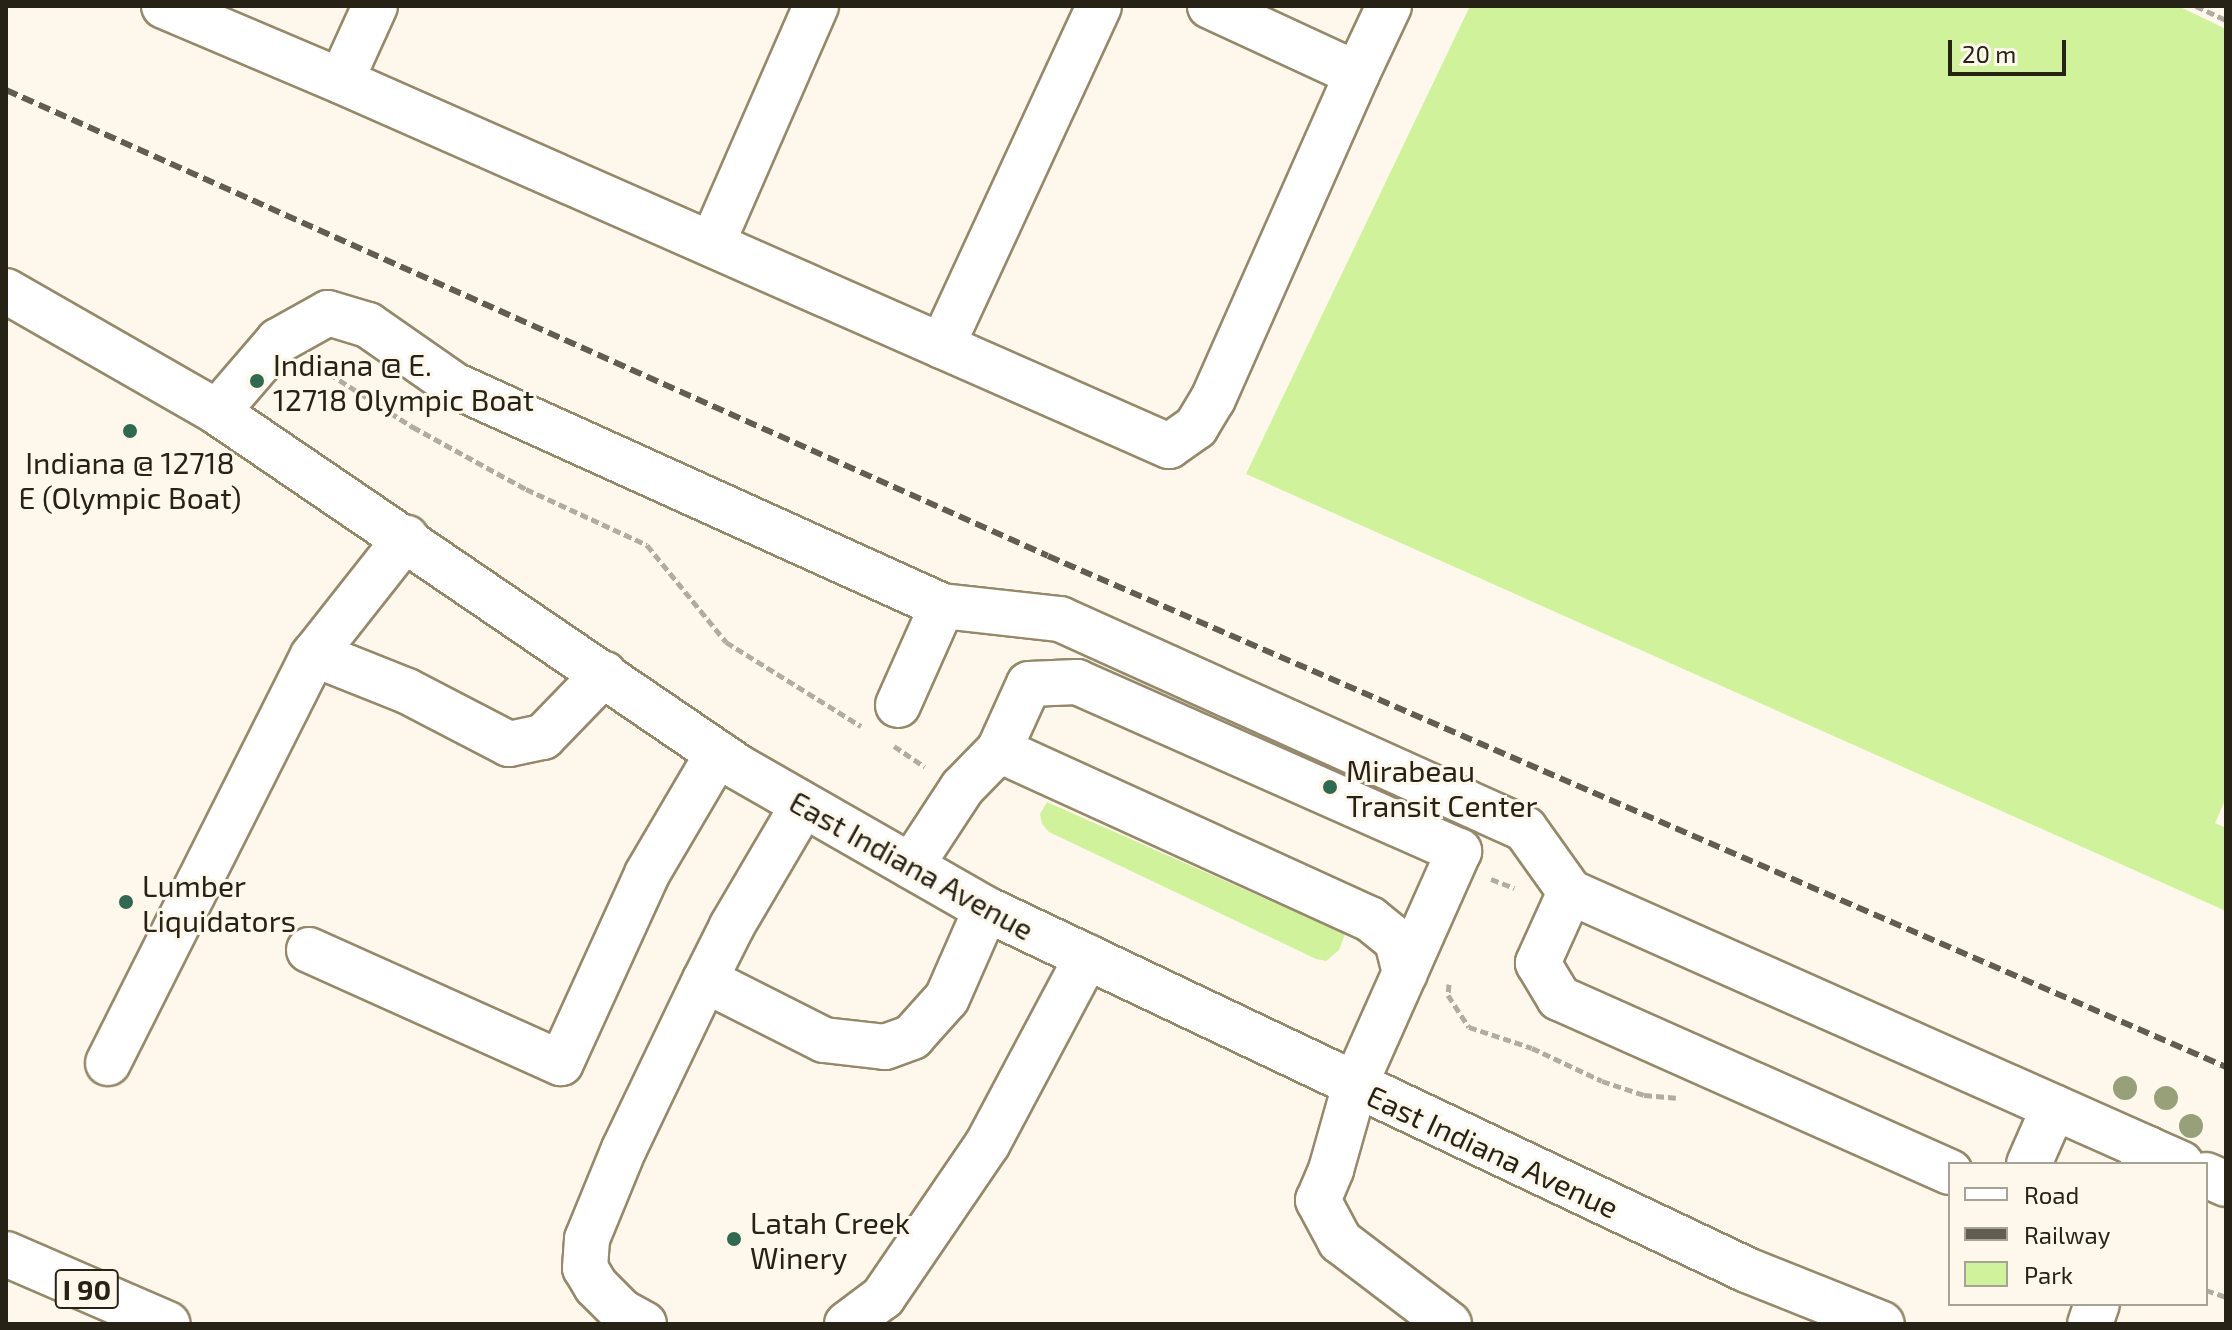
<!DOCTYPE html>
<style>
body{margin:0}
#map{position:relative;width:2232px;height:1330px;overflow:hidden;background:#fdf8eb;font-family:"Exo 2",sans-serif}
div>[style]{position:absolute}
.green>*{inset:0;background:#cff29b}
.path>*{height:5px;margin-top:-2.5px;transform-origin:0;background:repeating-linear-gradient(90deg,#b1ac9f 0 8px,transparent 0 12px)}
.roads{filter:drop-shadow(2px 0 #95896a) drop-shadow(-2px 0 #95896a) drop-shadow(0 2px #95896a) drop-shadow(0 -2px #95896a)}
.minor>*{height:44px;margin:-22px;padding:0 22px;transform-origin:22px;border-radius:22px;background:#fff}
.major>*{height:44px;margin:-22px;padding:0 22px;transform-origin:22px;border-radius:22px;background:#fff}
.highway>*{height:44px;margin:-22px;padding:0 22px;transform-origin:22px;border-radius:22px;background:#fff}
.rail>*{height:6px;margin-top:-3px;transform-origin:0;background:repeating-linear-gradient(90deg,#625d51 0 12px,transparent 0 18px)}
.trees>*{width:24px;height:24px;margin:-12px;border-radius:50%;background:#97a079}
.dots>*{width:22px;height:22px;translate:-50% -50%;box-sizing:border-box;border:4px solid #fdf8eb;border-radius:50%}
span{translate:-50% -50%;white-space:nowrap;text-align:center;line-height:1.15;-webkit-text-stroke:6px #fdf8eb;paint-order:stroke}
.shield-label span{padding:2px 6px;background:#fdf8eb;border:2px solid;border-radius:6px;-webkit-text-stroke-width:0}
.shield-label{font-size:28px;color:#272216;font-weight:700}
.poi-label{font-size:30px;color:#272216}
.left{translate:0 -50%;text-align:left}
.street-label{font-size:30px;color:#272216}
.frame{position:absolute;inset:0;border:8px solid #272216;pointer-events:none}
.legend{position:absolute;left:1948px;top:1162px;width:260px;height:144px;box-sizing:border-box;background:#fdf8eb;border:2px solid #a7a296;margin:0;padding:10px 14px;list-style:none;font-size:24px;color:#272216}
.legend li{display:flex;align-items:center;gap:16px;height:40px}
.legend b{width:40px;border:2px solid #a7a296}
.scale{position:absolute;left:1948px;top:40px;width:118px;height:36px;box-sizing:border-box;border:4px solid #272216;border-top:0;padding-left:10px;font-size:24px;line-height:28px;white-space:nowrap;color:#272216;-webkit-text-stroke:6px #fdf8eb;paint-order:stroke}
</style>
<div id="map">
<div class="green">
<i style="clip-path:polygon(1470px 6px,2178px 6px,2226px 29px,2226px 798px,2215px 823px,2226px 828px,2226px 911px,1246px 474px)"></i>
<i style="clip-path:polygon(1047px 802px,1345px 934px,1339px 950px,1326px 961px,1316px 959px,1049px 832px,1042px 824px,1040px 814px)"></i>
</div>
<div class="path">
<i style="left:2196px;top:6px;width:33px;rotate:25deg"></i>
<i style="left:319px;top:367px;width:112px;rotate:32.6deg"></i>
<i style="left:413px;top:427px;width:129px;rotate:28.8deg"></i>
<i style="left:526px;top:489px;width:133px;rotate:24.8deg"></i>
<i style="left:647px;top:545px;width:125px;rotate:50.8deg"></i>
<i style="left:726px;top:642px;width:159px;rotate:31.9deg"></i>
<i style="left:894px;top:746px;width:37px;rotate:34deg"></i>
<i style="left:1491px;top:879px;width:25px;rotate:21deg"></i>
<i style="left:1449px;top:984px;width:11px;rotate:95deg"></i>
<i style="left:1448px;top:995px;width:38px;rotate:57deg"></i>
<i style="left:1469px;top:1027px;width:66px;rotate:18.4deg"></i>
<i style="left:1532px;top:1048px;width:77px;rotate:25.2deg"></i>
<i style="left:1602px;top:1081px;width:44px;rotate:18.4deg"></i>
<i style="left:1644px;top:1095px;width:32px;rotate:5deg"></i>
<i style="left:2206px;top:1290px;width:21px;rotate:19deg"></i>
</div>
<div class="roads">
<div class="minor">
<i style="left:164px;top:6px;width:192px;rotate:23deg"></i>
<i style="left:375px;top:6px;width:82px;rotate:114.4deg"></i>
<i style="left:341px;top:81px;width:905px;rotate:23.79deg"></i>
<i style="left:1169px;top:446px;width:33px;rotate:-35deg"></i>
<i style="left:1196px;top:427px;width:33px;rotate:-59deg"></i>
<i style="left:1213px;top:399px;width:355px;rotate:-66.1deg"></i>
<i style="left:1357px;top:74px;width:162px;rotate:-155.2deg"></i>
<i style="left:1357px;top:74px;width:75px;rotate:-64.8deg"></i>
<i style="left:712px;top:244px;width:260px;rotate:-66.4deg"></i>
<i style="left:942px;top:346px;width:374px;rotate:-65.2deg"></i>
<i style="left:217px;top:412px;width:94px;rotate:-49.3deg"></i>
<i style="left:278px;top:341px;width:57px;rotate:-29.2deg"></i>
<i style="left:328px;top:313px;width:42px;rotate:16.7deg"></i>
<i style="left:368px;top:325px;width:105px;rotate:34.9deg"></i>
<i style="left:454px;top:385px;width:536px;rotate:24.36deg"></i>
<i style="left:942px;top:606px;width:119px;rotate:6.3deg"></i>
<i style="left:1060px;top:619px;width:510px;rotate:24.3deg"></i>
<i style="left:1525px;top:829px;width:77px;rotate:54.5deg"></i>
<i style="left:1570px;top:892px;width:633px;rotate:23.97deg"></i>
<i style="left:2148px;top:1149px;width:16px;rotate:108deg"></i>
<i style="left:314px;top:654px;width:100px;rotate:21.7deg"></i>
<i style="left:407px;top:691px;width:115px;rotate:27.5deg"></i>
<i style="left:509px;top:744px;width:35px;rotate:-12deg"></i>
<i style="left:543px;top:737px;width:88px;rotate:-45.9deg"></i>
<i style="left:898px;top:705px;width:108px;rotate:-66deg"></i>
<i style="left:999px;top:750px;width:408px;rotate:24.5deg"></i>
<i style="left:1370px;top:919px;width:35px;rotate:39deg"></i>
<i style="left:1397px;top:941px;width:33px;rotate:76deg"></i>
<i style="left:911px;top:866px;width:93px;rotate:-56.8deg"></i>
<i style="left:962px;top:788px;width:53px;rotate:-45.8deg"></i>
<i style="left:999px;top:750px;width:72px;rotate:-65.6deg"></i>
<i style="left:1029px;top:684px;width:48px;rotate:-2.4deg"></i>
<i style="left:1077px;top:682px;width:418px;rotate:23.9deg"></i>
<i style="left:1459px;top:851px;width:256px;rotate:114deg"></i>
<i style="left:1355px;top:1085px;width:88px;rotate:105.8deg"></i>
<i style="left:1331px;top:1170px;width:33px;rotate:113deg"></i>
<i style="left:1318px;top:1200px;width:47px;rotate:61.8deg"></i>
<i style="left:1340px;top:1241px;width:137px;rotate:37.3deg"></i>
<i style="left:1570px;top:892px;width:78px;rotate:114.3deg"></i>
<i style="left:1538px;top:963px;width:41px;rotate:59deg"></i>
<i style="left:1559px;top:998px;width:428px;rotate:24deg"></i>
<i style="left:309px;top:950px;width:276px;rotate:24.2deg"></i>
<i style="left:561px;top:1063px;width:208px;rotate:-65.5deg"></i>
<i style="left:647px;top:874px;width:140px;rotate:-59.6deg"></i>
<i style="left:705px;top:980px;width:133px;rotate:26.8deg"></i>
<i style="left:824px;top:1040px;width:61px;rotate:6.5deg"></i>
<i style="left:885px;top:1047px;width:29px;rotate:-20deg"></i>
<i style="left:912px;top:1037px;width:52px;rotate:-48.1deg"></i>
<i style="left:947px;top:998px;width:97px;rotate:-66.3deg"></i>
<i style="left:108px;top:1063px;width:454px;rotate:-63.3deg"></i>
<i style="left:312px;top:657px;width:152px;rotate:-51.7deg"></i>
<i style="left:2148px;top:1149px;width:36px;rotate:24deg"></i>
<i style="left:2029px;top:1164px;width:62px;rotate:-66.3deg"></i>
<i style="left:2206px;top:1175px;width:22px;rotate:24deg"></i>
<i style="left:644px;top:1324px;width:25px;rotate:-151deg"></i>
<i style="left:622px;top:1312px;width:37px;rotate:-135deg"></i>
<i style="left:596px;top:1286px;width:21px;rotate:-121deg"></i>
<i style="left:585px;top:1268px;width:29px;rotate:-86deg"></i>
<i style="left:587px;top:1239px;width:97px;rotate:-67.7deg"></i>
<i style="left:624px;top:1149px;width:187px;rotate:-64.4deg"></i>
<i style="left:705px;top:980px;width:60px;rotate:-63.4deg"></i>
<i style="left:732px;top:926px;width:140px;rotate:-59.6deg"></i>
<i style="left:847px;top:1324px;width:45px;rotate:-36.9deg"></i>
<i style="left:883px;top:1297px;width:186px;rotate:-55.7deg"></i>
<i style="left:988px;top:1143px;width:211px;rotate:-62deg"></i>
<i style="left:2090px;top:1324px;width:21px;rotate:-71deg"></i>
</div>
<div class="major">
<i style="left:6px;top:291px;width:243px;rotate:29.8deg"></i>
<i style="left:217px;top:412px;width:630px;rotate:34.27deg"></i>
<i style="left:738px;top:767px;width:286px;rotate:29.8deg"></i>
<i style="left:986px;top:909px;width:842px;rotate:25.38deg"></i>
<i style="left:1747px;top:1270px;width:145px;rotate:21.8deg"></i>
</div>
<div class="highway">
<i style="left:6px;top:1254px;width:176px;rotate:23.4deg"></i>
</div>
</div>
<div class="rail">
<i style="left:6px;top:90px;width:1141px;rotate:24.09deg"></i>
<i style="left:1048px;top:556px;width:1284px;rotate:23.45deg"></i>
</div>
<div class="trees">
<i style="left:2125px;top:1088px"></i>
<i style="left:2166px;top:1098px"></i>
<i style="left:2191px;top:1126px"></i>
</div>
<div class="dots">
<i style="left:257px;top:381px;background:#306951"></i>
<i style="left:130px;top:431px;background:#306951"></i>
<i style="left:1330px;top:787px;background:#306951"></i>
<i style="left:126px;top:902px;background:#306951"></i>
<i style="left:734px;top:1239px;background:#306951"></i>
</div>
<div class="shield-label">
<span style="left:87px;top:1289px">I 90</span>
</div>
<div class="poi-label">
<span class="left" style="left:273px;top:381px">Indiana @ E.<br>12718 Olympic Boat</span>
<span style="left:130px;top:479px">Indiana @ 12718<br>E (Olympic Boat)</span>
<span class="left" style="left:1346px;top:787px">Mirabeau<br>Transit Center</span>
<span class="left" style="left:142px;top:902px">Lumber<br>Liquidators</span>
<span class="left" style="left:750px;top:1239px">Latah Creek<br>Winery</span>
</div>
<div class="street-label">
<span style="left:912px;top:865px;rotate:29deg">East Indiana Avenue</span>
<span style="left:1493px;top:1151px;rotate:25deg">East Indiana Avenue</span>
</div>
<div class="frame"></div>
<ul class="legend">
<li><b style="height:10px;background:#fff"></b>Road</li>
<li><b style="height:10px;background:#625d51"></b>Railway</li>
<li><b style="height:22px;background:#cff29b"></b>Park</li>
</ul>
<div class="scale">20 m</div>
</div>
